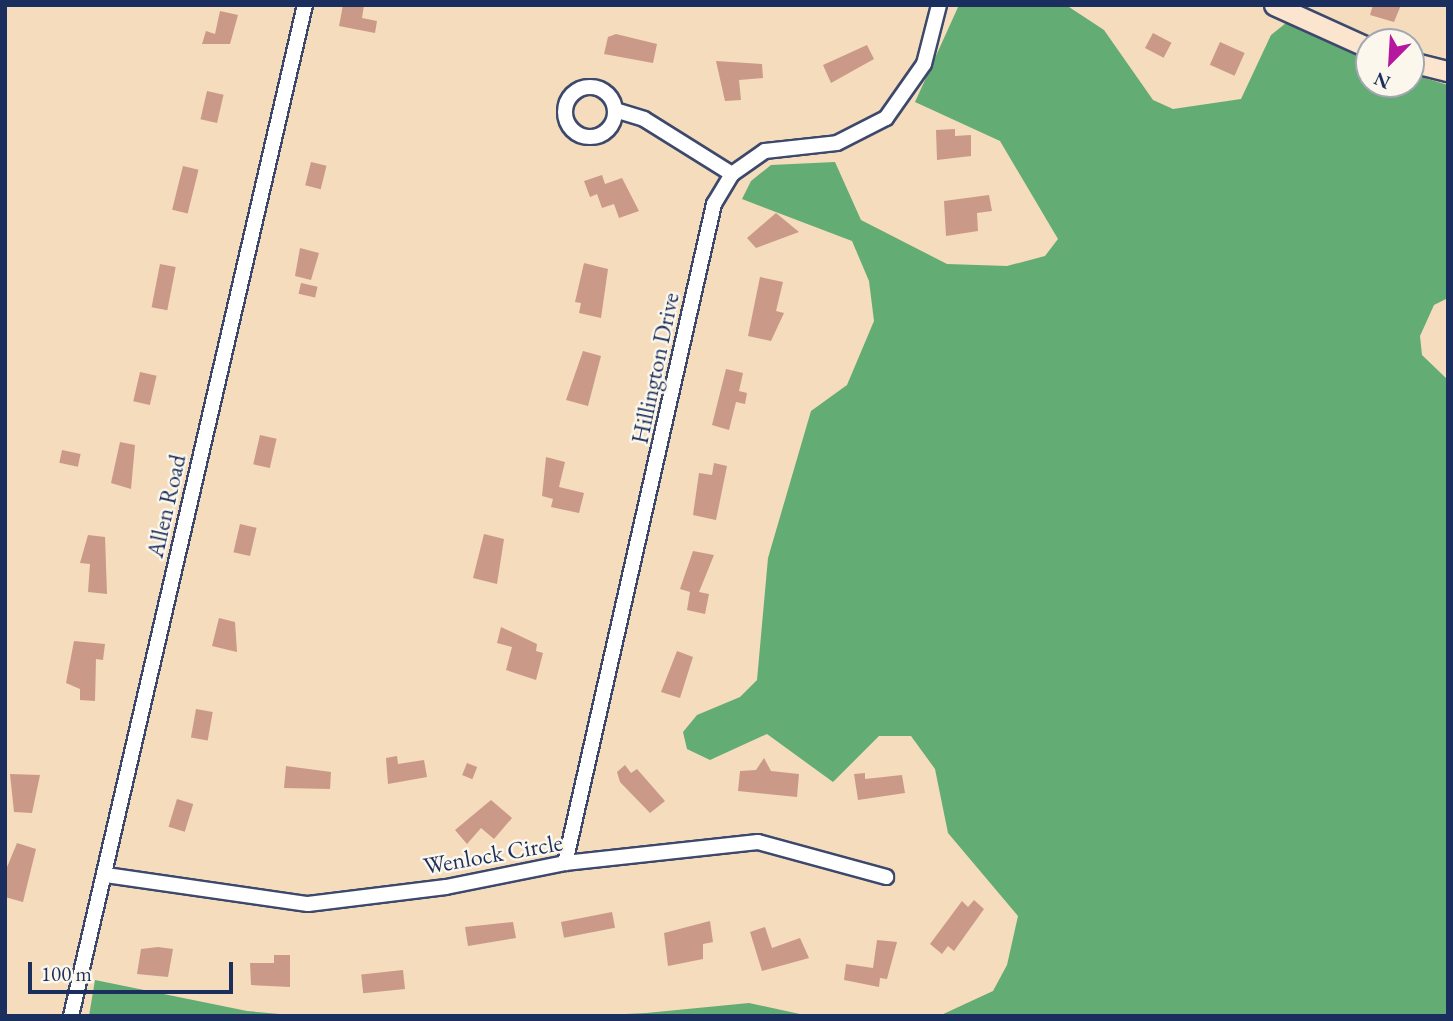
<!DOCTYPE html>
<style>
body{margin:0}
#map{position:relative;width:1453px;height:1021px;overflow:hidden;background:#f4dcbd;font-family:"EB Garamond",serif}
div>[style]{position:absolute}
.forest>*{inset:0;background:#63ac73}
.building>*{inset:0;background:#cb9988;transform-origin:0 0}
.roads{filter:drop-shadow(2px 0 #3c496c) drop-shadow(-2px 0 #3c496c) drop-shadow(0 2px #3c496c) drop-shadow(0 -2px #3c496c)}
.street>*{height:14px;margin:-7px;padding:0 7px;transform-origin:7px;border-radius:7px;background:#fff}
.street>.ring{margin:-7px;padding:0;box-sizing:content-box;background:none;border:14px solid #fff;border-radius:50%}
.secondary>*{height:19px;margin:-9.5px;padding:0 9.5px;transform-origin:9.5px;border-radius:9.5px;background:#fce5cf}
span{translate:-50% -50%;white-space:nowrap;text-align:center;line-height:1.15;-webkit-text-stroke:5px #fbf7ec;paint-order:stroke}
.street-label{font-size:24px;color:#1b2f5e}
.frame{position:absolute;inset:0;border:7px solid #1b2f5e;pointer-events:none}
.north{position:absolute;left:1355px;top:28px;width:70px;height:70px;box-sizing:border-box;background:#fbf7ec;border:2px solid #a1a7b3;border-radius:50%;rotate:204deg;font-size:19px;font-weight:700;line-height:28px;text-align:center;color:#1b2f5e}
.north::after{content:'';display:block;margin:auto;width:24px;height:32px;background:#b5179e;clip-path:polygon(50% 0,100% 100%,50% 72%,0 100%)}
.scale{position:absolute;left:28px;top:962px;width:205px;height:32px;box-sizing:border-box;border:4px solid #1b2f5e;border-top:0;padding-left:9px;font-size:21px;line-height:24px;white-space:nowrap;color:#1b2f5e;-webkit-text-stroke:5px #fbf7ec;paint-order:stroke}
</style>
<div id="map">
<div class="forest">
<i style="clip-path:polygon(959px 5px,1066px 5px,1104px 30px,1153px 100px,1173px 109px,1241px 99px,1271px 35px,1286px 23px,1369px 60px,1369px 84px,1411px 84px,1411px 74px,1448px 85px,1448px 298px,1434px 305px,1420px 336px,1422px 355px,1448px 380px,1448px 1016px,939px 1016px,993px 991px,1007px 965px,1018px 916px,948px 833px,935px 769px,911px 736px,879px 736px,833px 782px,767px 734px,710px 760px,687px 749px,683px 732px,697px 715px,740px 697px,757px 680px,768px 558px,811px 411px,847px 385px,874px 321px,869px 281px,852px 241px,742px 199px,751px 181px,771px 165px,835px 162px,861px 220px,947px 264px,1007px 266px,1045px 256px,1058px 239px,1000px 141px,915px 102px)"></i>
<i style="clip-path:polygon(95px 980px,247px 1011px,302px 1016px,89px 1016px)"></i>
<i style="clip-path:polygon(749px 1003px,809px 1016px,585px 1016px,646px 1013px)"></i>
</div>
<div class="building">
<i style="clip-path:polygon(343px 5px,364px 5px,362px 18px,377px 21px,375px 33px,339px 26px)"></i>
<i style="clip-path:polygon(1373px 5px,1401px 5px,1394px 22px,1370px 15px)"></i>
<i style="clip-path:polygon(220px 11px,238px 15px,230px 44px,202px 44px,206px 31px,215px 34px)"></i>
<i style="left:1153px;top:33px;width:21px;height:17px;rotate:28deg"></i>
<i style="clip-path:polygon(616px 34px,657px 44px,653px 63px,604px 54px,608px 37px)"></i>
<i style="left:1220px;top:42px;width:27px;height:25px;rotate:24deg"></i>
<i style="clip-path:polygon(867px 45px,874px 59px,831px 83px,823px 65px)"></i>
<i style="clip-path:polygon(716px 61px,762px 64px,763px 78px,739px 80px,741px 100px,725px 101px)"></i>
<i style="left:207px;top:91px;width:17px;height:29px;rotate:13deg"></i>
<i style="clip-path:polygon(955px 129px,955px 136px,971px 135px,971px 156px,937px 160px,936px 130px)"></i>
<i style="left:311px;top:162px;width:16px;height:24px;rotate:14deg"></i>
<i style="left:183px;top:166px;width:16px;height:45px;rotate:14deg"></i>
<i style="clip-path:polygon(602px 175px,605px 184px,622px 178px,639px 211px,619px 218px,614px 204px,602px 208px,597px 194px,590px 197px,584px 181px)"></i>
<i style="clip-path:polygon(989px 195px,992px 211px,977px 213px,978px 231px,946px 236px,944px 201px)"></i>
<i style="clip-path:polygon(776px 213px,799px 232px,756px 248px,747px 238px)"></i>
<i style="clip-path:polygon(300px 248px,319px 253px,311px 280px,295px 276px)"></i>
<i style="clip-path:polygon(584px 263px,608px 269px,601px 318px,579px 313px,581px 303px,575px 302px)"></i>
<i style="left:160px;top:264px;width:16px;height:44px;rotate:11deg"></i>
<i style="clip-path:polygon(760px 277px,783px 282px,776px 311px,784px 313px,771px 341px,748px 336px)"></i>
<i style="left:301px;top:283px;width:17px;height:11px;rotate:13deg"></i>
<i style="clip-path:polygon(583px 351px,601px 356px,588px 406px,566px 400px)"></i>
<i style="clip-path:polygon(726px 369px,743px 373px,739px 391px,747px 393px,745px 404px,736px 402px,729px 430px,712px 425px)"></i>
<i style="left:140px;top:372px;width:17px;height:30px;rotate:13deg"></i>
<i style="left:260px;top:435px;width:17px;height:30px;rotate:13deg"></i>
<i style="clip-path:polygon(120px 442px,135px 445px,131px 489px,111px 483px)"></i>
<i style="left:62px;top:450px;width:19px;height:13px;rotate:12deg"></i>
<i style="clip-path:polygon(546px 457px,565px 462px,559px 487px,584px 493px,579px 513px,551px 507px,553px 499px,542px 496px)"></i>
<i style="clip-path:polygon(714px 463px,727px 466px,716px 520px,693px 515px,699px 473px,712px 475px)"></i>
<i style="left:240px;top:524px;width:17px;height:29px;rotate:13deg"></i>
<i style="clip-path:polygon(484px 534px,504px 539px,497px 584px,473px 578px)"></i>
<i style="clip-path:polygon(88px 535px,105px 537px,107px 594px,88px 592px,90px 564px,80px 563px)"></i>
<i style="clip-path:polygon(693px 551px,714px 555px,699px 592px,709px 594px,705px 614px,687px 610px,690px 592px,680px 589px)"></i>
<i style="clip-path:polygon(219px 618px,235px 622px,237px 652px,212px 646px)"></i>
<i style="clip-path:polygon(501px 627px,537px 644px,536px 651px,543px 653px,536px 680px,506px 670px,512px 647px,497px 643px)"></i>
<i style="clip-path:polygon(74px 641px,105px 644px,103px 660px,96px 659px,95px 701px,80px 700px,80px 689px,66px 683px)"></i>
<i style="clip-path:polygon(677px 651px,693px 657px,680px 698px,661px 692px)"></i>
<i style="left:196px;top:709px;width:17px;height:29px;rotate:10deg"></i>
<i style="clip-path:polygon(397px 756px,398px 764px,424px 760px,427px 777px,388px 784px,386px 758px)"></i>
<i style="clip-path:polygon(764px 758px,771px 771px,799px 774px,797px 797px,738px 791px,740px 771px,756px 770px)"></i>
<i style="left:467px;top:763px;width:11px;height:13px;rotate:22deg"></i>
<i style="clip-path:polygon(625px 765px,631px 773px,637px 769px,665px 801px,650px 813px,620px 782px,617px 772px)"></i>
<i style="clip-path:polygon(286px 766px,331px 772px,330px 789px,284px 788px)"></i>
<i style="clip-path:polygon(865px 773px,865px 779px,902px 775px,905px 793px,858px 800px,854px 774px)"></i>
<i style="clip-path:polygon(10px 774px,40px 775px,32px 813px,14px 812px)"></i>
<i style="left:177px;top:799px;width:17px;height:29px;rotate:17deg"></i>
<i style="clip-path:polygon(491px 800px,512px 818px,494px 839px,481px 828px,467px 844px,455px 830px)"></i>
<i style="clip-path:polygon(17px 843px,36px 849px,23px 902px,5px 897px,5px 872px)"></i>
<i style="clip-path:polygon(974px 900px,984px 909px,954px 951px,948px 946px,942px 954px,930px 944px,962px 901px,968px 907px)"></i>
<i style="left:612px;top:912px;width:16px;height:52px;rotate:79deg"></i>
<i style="clip-path:polygon(710px 921px,713px 942px,703px 944px,703px 959px,668px 966px,664px 933px)"></i>
<i style="clip-path:polygon(513px 922px,516px 938px,468px 946px,465px 927px)"></i>
<i style="clip-path:polygon(765px 927px,772px 948px,800px 938px,809px 958px,762px 971px,750px 932px)"></i>
<i style="clip-path:polygon(877px 940px,897px 942px,887px 979px,880px 978px,879px 987px,844px 980px,846px 964px,873px 968px)"></i>
<i style="clip-path:polygon(158px 947px,173px 949px,168px 977px,137px 974px,141px 949px)"></i>
<i style="clip-path:polygon(274px 955px,290px 955px,290px 987px,251px 985px,250px 963px,274px 963px)"></i>
<i style="left:403px;top:970px;width:19px;height:42px;rotate:84deg"></i>
</div>
<div class="roads">
<div class="street">
<i class="ring" style="left:565px;top:87px;width:36px;height:36px"></i>
<i style="left:615px;top:110px;width:30px;rotate:17deg"></i>
<i style="left:644px;top:119px;width:104px;rotate:32deg"></i>
<i style="left:565px;top:863px;width:676px;rotate:-77.26deg"></i>
<i style="left:714px;top:204px;width:35px;rotate:-59deg"></i>
<i style="left:732px;top:174px;width:40px;rotate:-34.9deg"></i>
<i style="left:765px;top:151px;width:72px;rotate:-6.3deg"></i>
<i style="left:837px;top:143px;width:55px;rotate:-27deg"></i>
<i style="left:886px;top:118px;width:66px;rotate:-54.9deg"></i>
<i style="left:924px;top:64px;width:61px;rotate:-75.7deg"></i>
<i style="left:106px;top:875px;width:204px;rotate:8.2deg"></i>
<i style="left:308px;top:904px;width:139px;rotate:-7deg"></i>
<i style="left:446px;top:887px;width:121px;rotate:-11.4deg"></i>
<i style="left:565px;top:863px;width:194px;rotate:-6.2deg"></i>
<i style="left:758px;top:842px;width:133px;rotate:15.3deg"></i>
<i style="left:71px;top:1016px;width:1038px;rotate:-76.97deg"></i>
</div>
<div class="secondary">
<i style="left:1274px;top:5px;width:104px;rotate:24.4deg"></i>
<i style="left:1411px;top:62px;width:38px;rotate:14deg"></i>
</div>
</div>
<div class="street-label">
<span style="left:655px;top:368px;rotate:-78deg">Hillington Drive</span>
<span style="left:166px;top:506px;rotate:-77deg">Allen Road</span>
<span style="left:493px;top:854px;rotate:-10deg">Wenlock Circle</span>
</div>
<div class="frame"></div>
<div class="north">N</div>
<div class="scale">100 m</div>
</div>
